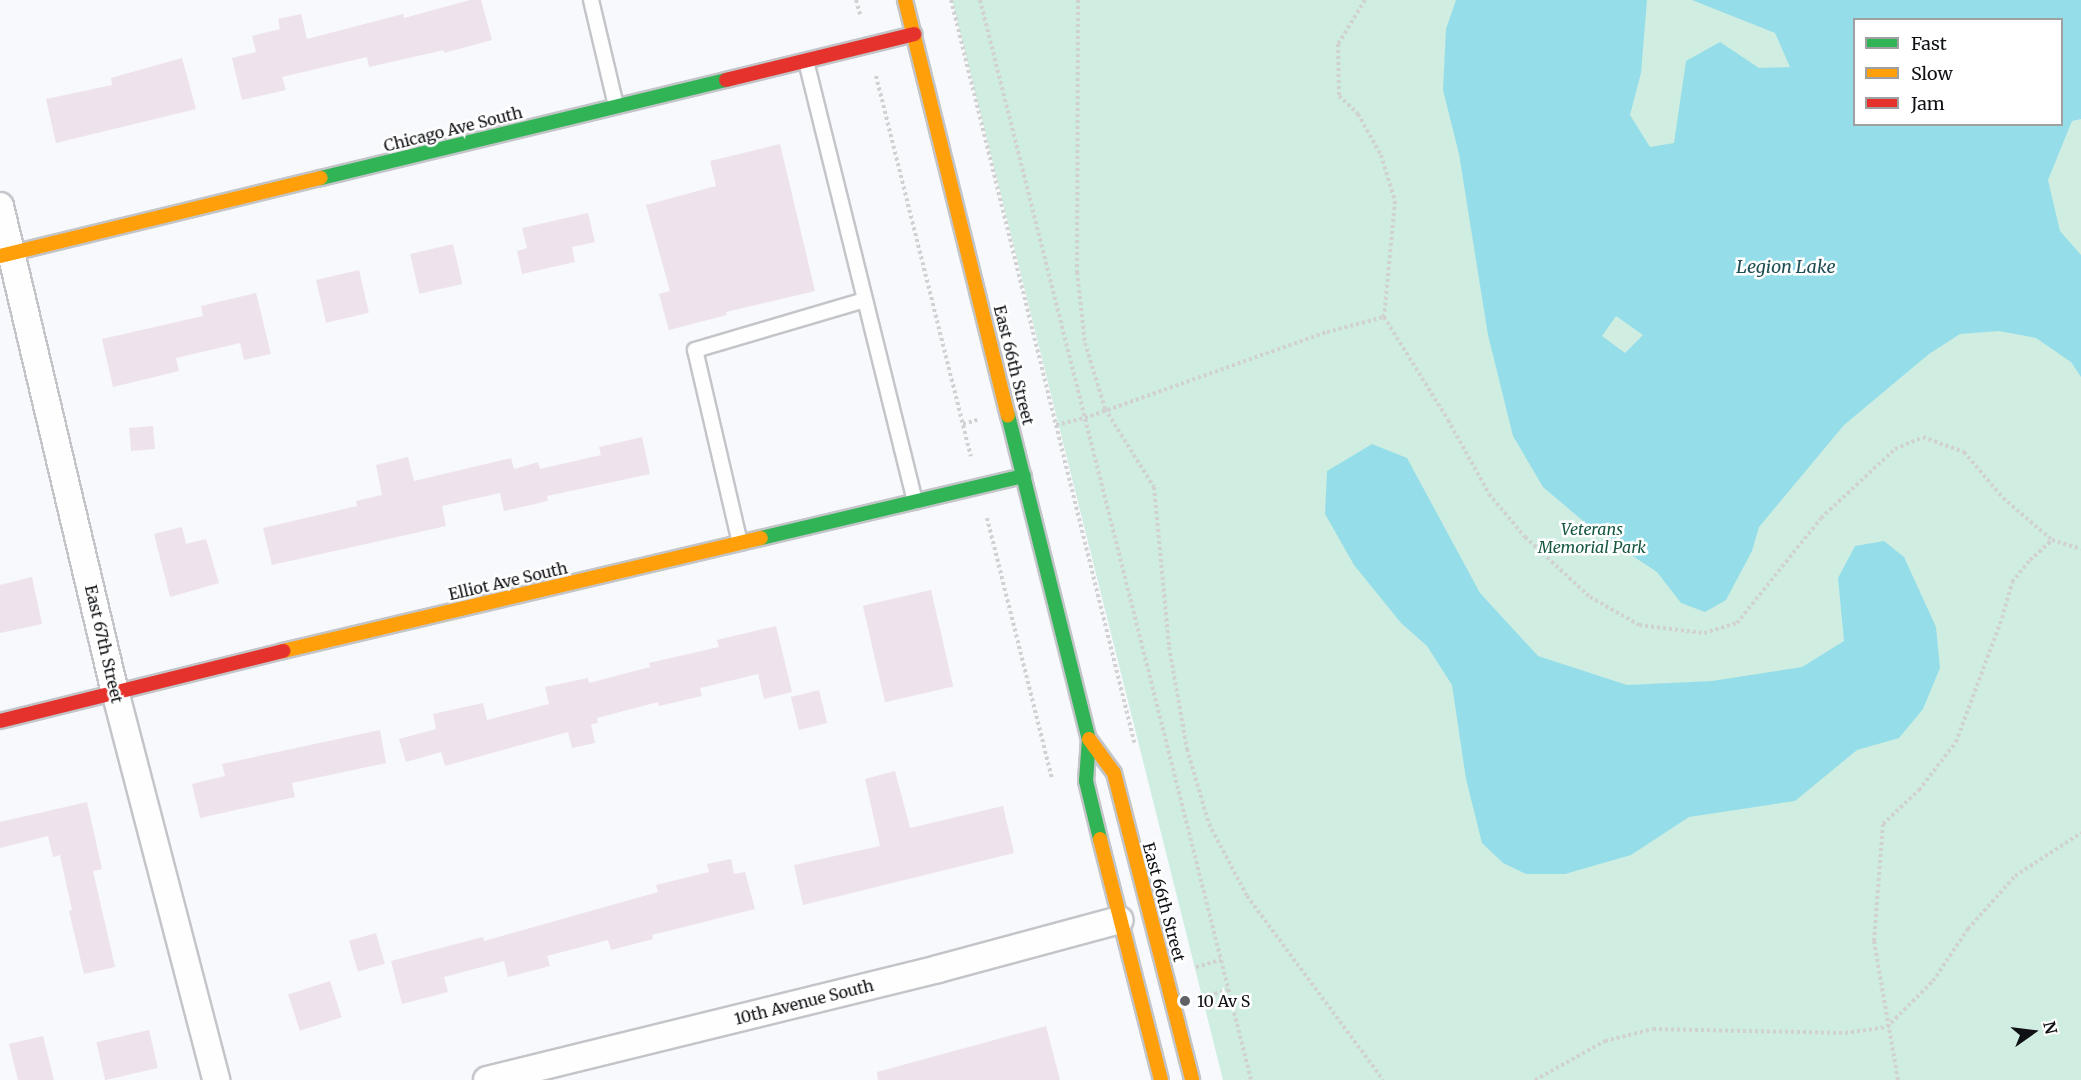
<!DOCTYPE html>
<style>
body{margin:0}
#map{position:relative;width:2081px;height:1080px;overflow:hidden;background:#f7f9fc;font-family:Merriweather,serif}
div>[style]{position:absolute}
.green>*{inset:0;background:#d0ede1}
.water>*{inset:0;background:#95dee9}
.building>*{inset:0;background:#eee2ed;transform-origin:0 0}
.path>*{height:4px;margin-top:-2px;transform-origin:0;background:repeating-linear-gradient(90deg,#d1d1d2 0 3px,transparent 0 6px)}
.roads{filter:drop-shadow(2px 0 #c3c5c8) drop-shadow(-2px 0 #c3c5c8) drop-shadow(0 2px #c3c5c8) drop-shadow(0 -2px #c3c5c8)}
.lane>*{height:14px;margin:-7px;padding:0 7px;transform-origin:7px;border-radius:7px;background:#fefeff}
.street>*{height:26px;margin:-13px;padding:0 13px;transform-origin:13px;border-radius:13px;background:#fefeff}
.fast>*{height:14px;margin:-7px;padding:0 7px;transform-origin:7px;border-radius:7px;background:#30b455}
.slow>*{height:14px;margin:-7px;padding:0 7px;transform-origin:7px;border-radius:7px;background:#ff9f0a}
.jam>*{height:14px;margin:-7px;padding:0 7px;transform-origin:7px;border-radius:7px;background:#e5322d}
.dots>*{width:16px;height:16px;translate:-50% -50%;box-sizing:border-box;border:3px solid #fff;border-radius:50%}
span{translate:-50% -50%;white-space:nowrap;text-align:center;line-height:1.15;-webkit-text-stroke:5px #fff;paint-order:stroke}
.street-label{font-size:16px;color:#0f1114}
.park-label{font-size:16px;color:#15573f;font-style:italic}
.poi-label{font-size:16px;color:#0f1114}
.left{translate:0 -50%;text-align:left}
.water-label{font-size:18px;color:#204e55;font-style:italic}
.legend{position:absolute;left:1853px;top:18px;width:210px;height:108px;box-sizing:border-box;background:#fff;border:2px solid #9fa0a1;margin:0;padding:8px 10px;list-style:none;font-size:18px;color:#0f1114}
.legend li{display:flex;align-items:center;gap:12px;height:30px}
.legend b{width:30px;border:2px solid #9fa0a1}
.north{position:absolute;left:2003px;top:1002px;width:60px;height:60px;-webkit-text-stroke:4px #fff;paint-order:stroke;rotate:76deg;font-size:16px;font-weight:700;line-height:24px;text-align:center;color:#0f1114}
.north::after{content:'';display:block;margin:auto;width:21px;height:27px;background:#0f1114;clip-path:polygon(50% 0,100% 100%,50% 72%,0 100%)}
</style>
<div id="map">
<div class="green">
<i style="clip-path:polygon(evenodd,952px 0,2081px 0,2081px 1080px,1223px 1080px,952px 0,1854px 20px,2062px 20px,2062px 124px,1854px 124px,1854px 20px)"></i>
</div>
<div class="water">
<i style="clip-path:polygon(evenodd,1456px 0,1647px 0,1641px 73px,1630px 115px,1650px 147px,1674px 143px,1686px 61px,1720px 42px,1759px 68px,1790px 67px,1775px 33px,1692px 0,2081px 0,2081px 119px,2072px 121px,2048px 180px,2060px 231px,2081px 255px,2081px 377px,2071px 362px,2036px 338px,1999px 331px,1960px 334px,1929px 354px,1844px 425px,1759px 527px,1752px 551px,1726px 600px,1705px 612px,1681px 603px,1657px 572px,1596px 532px,1543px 487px,1513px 436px,1488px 335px,1459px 154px,1443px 90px,1446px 29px,1456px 0,1854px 20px,2062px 20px,2062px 124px,1854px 124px,1854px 20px,1456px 0,1616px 316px,1643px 335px,1625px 353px,1602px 336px,1616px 316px)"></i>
<i style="clip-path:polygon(1372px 444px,1407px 458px,1480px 593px,1538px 656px,1627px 685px,1712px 681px,1802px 667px,1844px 641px,1838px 578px,1855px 546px,1884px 541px,1904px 557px,1936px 627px,1940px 668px,1923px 709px,1899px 738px,1857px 750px,1795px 801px,1689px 817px,1631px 855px,1565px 874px,1526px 874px,1503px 863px,1482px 843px,1466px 779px,1452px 685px,1427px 646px,1401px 623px,1354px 565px,1325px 514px,1327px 471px)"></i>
</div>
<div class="building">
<i style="clip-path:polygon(470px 0,481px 0,492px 40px,444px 53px,444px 50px,369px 67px,367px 57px,282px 77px,286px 90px,242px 100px,232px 58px,256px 52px,252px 36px,280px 29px,278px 19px,301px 14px,307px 39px,403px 14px,404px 18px)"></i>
<i style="clip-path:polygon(182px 58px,196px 109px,56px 143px,46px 99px,112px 85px,111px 78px)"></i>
<i style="clip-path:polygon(780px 144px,815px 291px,726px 312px,727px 315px,669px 330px,659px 294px,670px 291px,646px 205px,716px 186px,710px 161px)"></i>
<i style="clip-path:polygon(588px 213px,595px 242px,572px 247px,575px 262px,522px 274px,517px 251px,527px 248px,522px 228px)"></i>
<i style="left:453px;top:244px;width:41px;height:44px;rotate:77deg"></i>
<i style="left:359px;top:270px;width:44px;height:44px;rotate:77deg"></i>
<i style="clip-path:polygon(256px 293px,271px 354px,244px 360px,240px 343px,176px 358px,179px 371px,113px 387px,102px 339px,203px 316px,201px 306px)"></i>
<i style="left:153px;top:426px;width:23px;height:24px;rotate:85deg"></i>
<i style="clip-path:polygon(642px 437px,650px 474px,547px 496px,548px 501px,504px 511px,500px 493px,442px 506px,446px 526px,272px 565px,263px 528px,357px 506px,356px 501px,382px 495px,376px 465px,408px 457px,414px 481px,511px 458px,514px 469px,538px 462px,540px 469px,601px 455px,599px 447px)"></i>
<i style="clip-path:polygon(182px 527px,186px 544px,206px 539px,219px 583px,170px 597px,154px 534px)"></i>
<i style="clip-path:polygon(32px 577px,42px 624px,0 633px,0 585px)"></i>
<i style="left:931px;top:590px;width:99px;height:70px;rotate:77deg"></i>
<i style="clip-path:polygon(776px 626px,792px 692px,764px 699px,758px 674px,700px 688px,702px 696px,659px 706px,658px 702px,597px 718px,598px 723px,591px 724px,595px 743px,572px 748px,568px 732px,445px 766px,441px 752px,406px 762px,399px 739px,436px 729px,433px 714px,483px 703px,487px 720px,549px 704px,545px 687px,588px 678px,589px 683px,650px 667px,649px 663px,719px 647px,717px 640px)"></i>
<i style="left:819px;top:690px;width:34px;height:29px;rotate:76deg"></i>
<i style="clip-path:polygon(380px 730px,386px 763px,292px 783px,295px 797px,200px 818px,192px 784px,225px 776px,222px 764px)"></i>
<i style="clip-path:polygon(895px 771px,910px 828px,1003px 806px,1014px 853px,803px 905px,794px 865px,880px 846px,865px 779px)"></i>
<i style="clip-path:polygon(87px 802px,102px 869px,93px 871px,115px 967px,84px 974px,69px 911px,72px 910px,60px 855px,53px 857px,48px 836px,0 848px,0 822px)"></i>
<i style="clip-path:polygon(731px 859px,734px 874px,745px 872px,755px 909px,652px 935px,653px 939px,611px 950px,608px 940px,547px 956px,550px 966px,508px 977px,504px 961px,444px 977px,448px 992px,402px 1004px,391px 961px,483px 937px,484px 941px,658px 892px,656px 885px,709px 872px,707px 864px)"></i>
<i style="left:376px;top:933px;width:32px;height:28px;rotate:74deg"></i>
<i style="left:330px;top:981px;width:38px;height:44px;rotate:72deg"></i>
<i style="clip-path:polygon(1046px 1026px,1060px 1080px,878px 1080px,877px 1072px)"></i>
<i style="left:149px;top:1030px;width:39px;height:54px;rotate:77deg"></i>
<i style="clip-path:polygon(43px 1036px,54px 1080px,18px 1080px,9px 1044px)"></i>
</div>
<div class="path">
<i style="left:856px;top:0;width:15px;rotate:74deg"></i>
<i style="left:951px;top:0;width:767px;rotate:76.13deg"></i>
<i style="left:980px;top:0;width:1113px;rotate:75.91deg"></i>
<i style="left:1078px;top:0;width:272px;rotate:90.2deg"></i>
<i style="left:1077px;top:272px;width:71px;rotate:83.6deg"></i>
<i style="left:1085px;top:343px;width:69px;rotate:73.1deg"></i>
<i style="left:1105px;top:409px;width:92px;rotate:57.9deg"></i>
<i style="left:1154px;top:487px;width:161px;rotate:84.6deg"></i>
<i style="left:1169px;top:647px;width:104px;rotate:80deg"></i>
<i style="left:1187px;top:749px;width:78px;rotate:73.7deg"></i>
<i style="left:1209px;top:824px;width:81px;rotate:62.2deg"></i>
<i style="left:1247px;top:896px;width:229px;rotate:53.5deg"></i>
<i style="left:1365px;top:0;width:52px;rotate:121.5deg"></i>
<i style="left:1338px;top:44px;width:52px;rotate:88.9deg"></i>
<i style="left:1339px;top:96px;width:26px;rotate:43deg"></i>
<i style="left:1358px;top:114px;width:47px;rotate:60.7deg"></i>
<i style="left:1381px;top:155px;width:48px;rotate:73.1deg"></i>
<i style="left:1395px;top:201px;width:117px;rotate:95.4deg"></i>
<i style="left:1384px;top:317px;width:121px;rotate:58.1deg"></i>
<i style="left:1448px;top:420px;width:85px;rotate:61deg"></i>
<i style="left:1489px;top:494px;width:56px;rotate:50.1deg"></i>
<i style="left:1525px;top:537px;width:88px;rotate:42.7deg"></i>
<i style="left:1590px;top:597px;width:56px;rotate:29.7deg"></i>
<i style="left:1639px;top:625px;width:65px;rotate:7deg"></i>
<i style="left:1704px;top:633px;width:34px;rotate:-17deg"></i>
<i style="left:1737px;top:623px;width:134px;rotate:-51.3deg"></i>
<i style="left:1821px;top:518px;width:101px;rotate:-43deg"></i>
<i style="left:1895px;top:449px;width:30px;rotate:-23deg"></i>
<i style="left:1923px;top:437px;width:44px;rotate:20.1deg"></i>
<i style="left:1964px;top:452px;width:60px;rotate:49.7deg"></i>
<i style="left:2003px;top:498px;width:65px;rotate:40.6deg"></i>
<i style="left:876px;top:76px;width:392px;rotate:76deg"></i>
<i style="left:963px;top:424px;width:15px;rotate:-16deg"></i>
<i style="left:1056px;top:425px;width:30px;rotate:-14deg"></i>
<i style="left:1085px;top:418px;width:257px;rotate:-19.6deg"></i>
<i style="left:1327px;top:332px;width:59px;rotate:-14.7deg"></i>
<i style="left:987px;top:518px;width:269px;rotate:76deg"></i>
<i style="left:1196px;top:967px;width:26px;rotate:-16deg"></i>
<i style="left:1203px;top:997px;width:26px;rotate:-16deg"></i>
<i style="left:1535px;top:1080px;width:80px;rotate:-29.1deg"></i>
<i style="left:1605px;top:1041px;width:49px;rotate:-14deg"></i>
<i style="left:1653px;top:1029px;width:192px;rotate:1.2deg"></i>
<i style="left:1845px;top:1033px;width:42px;rotate:-8.1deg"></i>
<i style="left:1887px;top:1027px;width:65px;rotate:-45deg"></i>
<i style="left:1933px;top:981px;width:63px;rotate:-56.1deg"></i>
<i style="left:1968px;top:929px;width:71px;rotate:-48.4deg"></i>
<i style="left:2015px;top:876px;width:79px;rotate:-33.1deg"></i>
<i style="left:1898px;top:1080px;width:141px;rotate:-99.8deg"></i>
<i style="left:1874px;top:941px;width:117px;rotate:-85.6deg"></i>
<i style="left:1883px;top:824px;width:50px;rotate:-43.4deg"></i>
<i style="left:1919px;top:790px;width:61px;rotate:-52.4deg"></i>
<i style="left:1956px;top:742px;width:132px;rotate:-69.6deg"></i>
<i style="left:2002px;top:618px;width:37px;rotate:-74deg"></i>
<i style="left:2012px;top:582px;width:28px;rotate:-51deg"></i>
<i style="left:2030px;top:560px;width:30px;rotate:-42deg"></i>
<i style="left:2052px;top:540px;width:30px;rotate:17deg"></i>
</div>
<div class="roads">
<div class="lane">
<i style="left:591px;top:0;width:109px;rotate:76.7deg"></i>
<i style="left:806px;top:61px;width:454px;rotate:76.1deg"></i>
<i style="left:740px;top:543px;width:198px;rotate:-103.1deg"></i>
<i style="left:695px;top:350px;width:177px;rotate:-16.4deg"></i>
</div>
<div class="street">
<i style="left:0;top:206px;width:498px;rotate:76.7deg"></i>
<i style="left:115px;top:691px;width:402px;rotate:75.4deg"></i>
<i style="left:487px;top:1080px;width:464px;rotate:-13.8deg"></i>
<i style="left:938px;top:969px;width:188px;rotate:-15.1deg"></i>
</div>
<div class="fast">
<i style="left:321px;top:178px;width:417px;rotate:-13.6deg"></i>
<i style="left:1008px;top:415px;width:334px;rotate:76deg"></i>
<i style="left:1089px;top:739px;width:42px;rotate:94.1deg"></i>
<i style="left:1086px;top:781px;width:60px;rotate:76.4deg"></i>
<i style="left:761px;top:538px;width:270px;rotate:-13.3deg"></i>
</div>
<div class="slow">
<i style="left:905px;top:0;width:428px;rotate:76.1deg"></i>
<i style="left:0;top:256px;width:330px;rotate:-13.7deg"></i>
<i style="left:283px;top:651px;width:491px;rotate:-13.3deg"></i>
<i style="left:1089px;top:739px;width:42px;rotate:53.7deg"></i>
<i style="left:1114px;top:773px;width:317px;rotate:75.7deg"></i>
<i style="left:1100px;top:839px;width:249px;rotate:75.8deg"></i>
</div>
<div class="jam">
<i style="left:726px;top:80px;width:194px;rotate:-13.7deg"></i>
<i style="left:0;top:721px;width:292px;rotate:-13.9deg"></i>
</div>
</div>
<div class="dots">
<i style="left:1185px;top:1001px;background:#606265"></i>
</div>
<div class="street-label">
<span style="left:453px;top:129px;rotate:-14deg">Chicago Ave South</span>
<span style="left:1014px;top:365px;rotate:76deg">East 66th Street</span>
<span style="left:508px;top:581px;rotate:-13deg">Elliot Ave South</span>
<span style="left:104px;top:644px;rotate:77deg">East 67th Street</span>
<span style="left:1164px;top:902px;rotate:75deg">East 66th Street</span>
<span style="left:804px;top:1002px;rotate:-14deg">10th Avenue South</span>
</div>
<div class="park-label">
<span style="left:1592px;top:538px">Veterans<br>Memorial Park</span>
</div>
<div class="poi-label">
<span class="left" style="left:1197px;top:1001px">10 Av S</span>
</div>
<div class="water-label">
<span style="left:1786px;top:267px">Legion Lake</span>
</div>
<ul class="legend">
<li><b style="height:8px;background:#30b455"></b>Fast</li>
<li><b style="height:8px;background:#ff9f0a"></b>Slow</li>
<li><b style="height:8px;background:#e5322d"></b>Jam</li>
</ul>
<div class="north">N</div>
</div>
